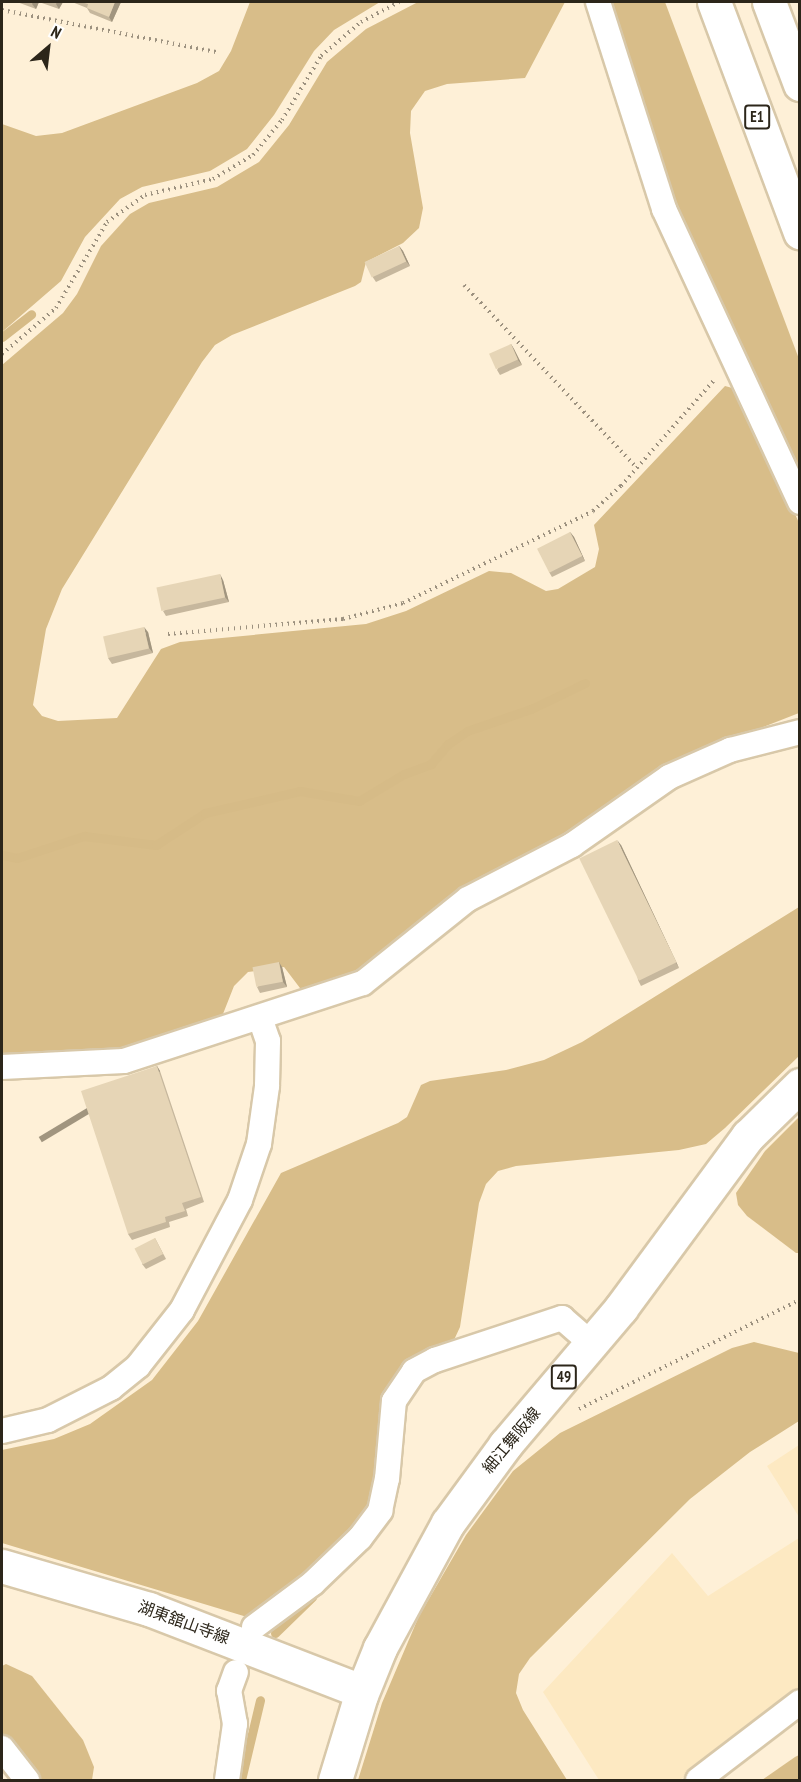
<!DOCTYPE html>
<meta charset="utf-8">
<style>
body{margin:0}
#map{position:relative;width:801px;height:1782px;overflow:hidden;background:#fef0d7;font-family:"PT Sans Narrow","Noto Sans JP",sans-serif}
div>[style]{position:absolute}
.built>*{inset:0;background:#fde9c2}
.forest>*{inset:0;background:#d8bd89}
.stream>*{height:9px;margin:-4.5px;padding:0 4.5px;transform-origin:4.5px;border-radius:4.5px;background:#d6bb87}
.path>*{height:4px;margin-top:-2px;transform-origin:0;background:repeating-linear-gradient(90deg,#9c917f 0 1.5px,transparent 0 6px)}
.roads{filter:drop-shadow(2px 0 #d8c8a9) drop-shadow(-2px 0 #d8c8a9) drop-shadow(0 2px #d8c8a9) drop-shadow(0 -2px #d8c8a9)}
.minor>*{height:24px;margin:-12px;padding:0 12px;transform-origin:12px;border-radius:12px;background:#fff}
.secondary>*{height:33px;margin:-16.5px;padding:0 16.5px;transform-origin:16.5px;border-radius:16.5px;background:#fff}
.primary>*{height:33px;margin:-16.5px;padding:0 16.5px;transform-origin:16.5px;border-radius:16.5px;background:#fff}
.motorway>*{height:33px;margin:-16.5px;padding:0 16.5px;transform-origin:16.5px;border-radius:16.5px;background:#fff}
.wall>*{inset:0;background:#c6b79d}
.shaded-wall>*{inset:0;background:#a1957f;transform-origin:0 0}
.building>*{inset:0;background:#e6d5b6;transform-origin:0 0}
span{translate:-50% -50%;white-space:nowrap;text-align:center;line-height:1.15;-webkit-text-stroke:4.5px #fff;paint-order:stroke}
.shield-label span{padding:2px 4px;background:#fff;border:2px solid;border-radius:4px;-webkit-text-stroke-width:0}
.shield-label{font-size:15px;color:#2c261a;font-weight:700}
.street-label{font-size:16px;color:#2c261a}
.frame{position:absolute;inset:0;border:3px solid #2c261a;pointer-events:none}
.north{position:absolute;left:18px;top:18px;width:60px;height:60px;-webkit-text-stroke:4px #fff;paint-order:stroke;rotate:28deg;font-size:16px;font-weight:700;line-height:24px;text-align:center;color:#2c261a}
.north::after{content:'';display:block;margin:auto;width:21px;height:27px;background:#2c261a;clip-path:polygon(50% 0,100% 100%,50% 72%,0 100%)}
</style>
<div id="map">
<div class="built">
<i style="clip-path:polygon(799px 1445px,799px 1517px,767px 1466px)"></i>
<i style="clip-path:polygon(799px 1538px,799px 1692px,708px 1765px,679px 1780px,599px 1780px,543px 1692px,672px 1553px,708px 1596px)"></i>
</div>
<div class="forest">
<i style="clip-path:polygon(250px 2px,380px 2px,334px 30px,314px 51px,274px 115px,247px 149px,210px 171px,142px 187px,120px 199px,85px 237px,61px 281px,2px 332px,2px 124px,36px 136px,62px 133px,197px 83px,219px 71px,231px 51px)"></i>
<i style="clip-path:polygon(418px 2px,565px 2px,525px 78px,447px 84px,425px 91px,411px 111px,410px 133px,423px 208px,419px 228px,403px 243px,366px 262px,361px 282px,355px 286px,232px 335px,215px 345px,202px 362px,62px 589px,46px 629px,33px 705px,42px 716px,58px 721px,117px 718px,161px 649px,180px 642px,366px 624px,406px 611px,489px 571px,511px 573px,546px 591px,558px 589px,595px 567px,599px 549px,594px 525px,725px 386px,736px 389px,744px 398px,799px 523px,799px 713px,695px 754px,359px 975px,303px 992px,284px 967px,248px 972px,234px 986px,221px 1019px,122px 1053px,2px 1058px,2px 365px,63px 313px,77px 294px,101px 246px,130px 214px,149px 203px,217px 187px,259px 162px,289px 125px,327px 62px,366px 29px)"></i>
<i style="clip-path:polygon(612px 2px,665px 2px,799px 359px,799px 469px,676px 204px)"></i>
<i style="clip-path:polygon(799px 907px,799px 1056px,725px 1128px,706px 1144px,679px 1150px,516px 1166px,498px 1171px,486px 1184px,479px 1203px,460px 1327px,454px 1340px,420px 1356px,364px 1520px,307px 1576px,247px 1617px,2px 1543px,2px 1450px,54px 1439px,90px 1424px,152px 1380px,198px 1321px,281px 1173px,398px 1123px,407px 1117px,421px 1085px,430px 1081px,506px 1070px,544px 1060px,582px 1042px)"></i>
<i style="clip-path:polygon(799px 1117px,800px 1253px,796px 1253px,747px 1216px,738px 1205px,736px 1193px,765px 1151px)"></i>
<i style="clip-path:polygon(754px 1342px,799px 1353px,799px 1421px,750px 1452px,690px 1499px,530px 1658px,519px 1674px,516px 1693px,523px 1710px,567px 1780px,358px 1780px,382px 1703px,419px 1616px,466px 1535px,513px 1471px,560px 1433px,732px 1348px)"></i>
<i style="clip-path:polygon(6px 1664px,32px 1676px,83px 1740px,94px 1767px,92px 1780px,39px 1780px,2px 1733px,2px 1666px)"></i>
<i style="clip-path:polygon(799px 1755px,799px 1780px,762px 1780px,795px 1757px)"></i>
</div>
<div class="stream">
<i style="left:2px;top:337px;width:37px;rotate:-38deg"></i>
<i style="left:2px;top:855px;width:15px;rotate:11deg"></i>
<i style="left:17px;top:858px;width:71px;rotate:-18.2deg"></i>
<i style="left:84px;top:836px;width:73px;rotate:7.1deg"></i>
<i style="left:156px;top:845px;width:59px;rotate:-33.1deg"></i>
<i style="left:205px;top:813px;width:98px;rotate:-13deg"></i>
<i style="left:300px;top:791px;width:60px;rotate:9.6deg"></i>
<i style="left:359px;top:801px;width:52px;rotate:-31deg"></i>
<i style="left:404px;top:774px;width:29px;rotate:-20deg"></i>
<i style="left:431px;top:764px;width:26px;rotate:-50deg"></i>
<i style="left:448px;top:744px;width:23px;rotate:-34deg"></i>
<i style="left:467px;top:731px;width:68px;rotate:-19deg"></i>
<i style="left:531px;top:709px;width:60px;rotate:-25.7deg"></i>
<i style="left:275px;top:1633px;width:52px;rotate:-44.2deg"></i>
<i style="left:241px;top:1780px;width:82px;rotate:-76.6deg"></i>
</div>
<div class="path">
<i style="left:2px;top:10px;width:218px;rotate:11.1deg"></i>
<i style="left:464px;top:285px;width:252px;rotate:46.6deg"></i>
<i style="left:2px;top:354px;width:71px;rotate:-40.4deg"></i>
<i style="left:56px;top:308px;width:100px;rotate:-59.3deg"></i>
<i style="left:107px;top:222px;width:47px;rotate:-35.4deg"></i>
<i style="left:145px;top:195px;width:70px;rotate:-13.2deg"></i>
<i style="left:213px;top:179px;width:47px;rotate:-31deg"></i>
<i style="left:253px;top:155px;width:45px;rotate:-50.4deg"></i>
<i style="left:282px;top:120px;width:75px;rotate:-58.6deg"></i>
<i style="left:321px;top:56px;width:52px;rotate:-40.4deg"></i>
<i style="left:361px;top:22px;width:43px;rotate:-27.8deg"></i>
<i style="left:168px;top:634px;width:176px;rotate:-4.9deg"></i>
<i style="left:343px;top:619px;width:62px;rotate:-14.9deg"></i>
<i style="left:403px;top:603px;width:211px;rotate:-25.8deg"></i>
<i style="left:593px;top:511px;width:38px;rotate:-42deg"></i>
<i style="left:621px;top:486px;width:142px;rotate:-48.7deg"></i>
<i style="left:579px;top:1409px;width:246px;rotate:-26.3deg"></i>
</div>
<div class="roads">
<div class="minor">
<i style="left:598px;top:2px;width:217px;rotate:72.3deg"></i>
<i style="left:664px;top:209px;width:323px;rotate:65.1deg"></i>
<i style="left:2px;top:1067px;width:122px;rotate:-2.8deg"></i>
<i style="left:124px;top:1061px;width:251px;rotate:-18.1deg"></i>
<i style="left:363px;top:983px;width:134px;rotate:-38.7deg"></i>
<i style="left:468px;top:899px;width:117px;rotate:-27.4deg"></i>
<i style="left:572px;top:845px;width:118px;rotate:-35deg"></i>
<i style="left:669px;top:777px;width:67px;rotate:-23.9deg"></i>
<i style="left:730px;top:750px;width:72px;rotate:-14.4deg"></i>
<i style="left:2px;top:1431px;width:47px;rotate:-13.4deg"></i>
<i style="left:48px;top:1420px;width:71px;rotate:-26.9deg"></i>
<i style="left:111px;top:1388px;width:35px;rotate:-39deg"></i>
<i style="left:138px;top:1366px;width:71px;rotate:-51.8deg"></i>
<i style="left:182px;top:1310px;width:124px;rotate:-62.2deg"></i>
<i style="left:240px;top:1200px;width:59px;rotate:-71.3deg"></i>
<i style="left:259px;top:1144px;width:59px;rotate:-82.1deg"></i>
<i style="left:267px;top:1086px;width:45px;rotate:-88.7deg"></i>
<i style="left:268px;top:1041px;width:24px;rotate:-109deg"></i>
<i style="left:254px;top:1627px;width:74px;rotate:-36.7deg"></i>
<i style="left:313px;top:1583px;width:65px;rotate:-43.8deg"></i>
<i style="left:360px;top:1538px;width:34px;rotate:-53deg"></i>
<i style="left:380px;top:1511px;width:33px;rotate:-78deg"></i>
<i style="left:387px;top:1479px;width:78px;rotate:-84.9deg"></i>
<i style="left:394px;top:1401px;width:36px;rotate:-56deg"></i>
<i style="left:414px;top:1371px;width:24px;rotate:-28deg"></i>
<i style="left:435px;top:1360px;width:134px;rotate:-18.3deg"></i>
<i style="left:562px;top:1318px;width:40px;rotate:41deg"></i>
<i style="left:2px;top:1748px;width:41px;rotate:52deg"></i>
<i style="left:227px;top:1780px;width:57px;rotate:-81.9deg"></i>
<i style="left:235px;top:1724px;width:34px;rotate:-100deg"></i>
<i style="left:229px;top:1691px;width:20px;rotate:-70deg"></i>
<i style="left:698px;top:1780px;width:128px;rotate:-37.4deg"></i>
</div>
<div class="secondary">
<i style="left:2px;top:1566px;width:153px;rotate:16.3deg"></i>
<i style="left:149px;top:1609px;width:228px;rotate:21.1deg"></i>
</div>
<div class="primary">
<i style="left:335px;top:1780px;width:89px;rotate:-73deg"></i>
<i style="left:361px;top:1695px;width:51px;rotate:-68deg"></i>
<i style="left:380px;top:1648px;width:142px;rotate:-61.5deg"></i>
<i style="left:448px;top:1523px;width:97px;rotate:-53.8deg"></i>
<i style="left:505px;top:1445px;width:180px;rotate:-49.7deg"></i>
<i style="left:621px;top:1308px;width:214px;rotate:-53.6deg"></i>
<i style="left:748px;top:1136px;width:73px;rotate:-44.4deg"></i>
</div>
<div class="motorway">
<i style="left:714px;top:2px;width:246px;rotate:69.5deg"></i>
<i style="left:769px;top:2px;width:88px;rotate:69.3deg"></i>
</div>
</div>
<div class="wall">
<i style="clip-path:polygon(17px 2px,39px 2px,36px 9px)"></i>
<i style="clip-path:polygon(39px 2px,63px 2px,59px 9px)"></i>
<i style="clip-path:polygon(72px 2px,121px 2px,112px 22px,90px 13px,87px 8px)"></i>
<i style="clip-path:polygon(399px 246px,403px 251px,410px 266px,376px 282px,372px 276px)"></i>
<i style="clip-path:polygon(511px 344px,514px 349px,522px 365px,500px 375px,497px 370px)"></i>
<i style="clip-path:polygon(570px 532px,574px 537px,585px 561px,552px 577px,549px 572px)"></i>
<i style="clip-path:polygon(223px 580px,229px 602px,166px 616px,163px 611px)"></i>
<i style="clip-path:polygon(148px 632px,153px 653px,112px 664px,108px 658px)"></i>
<i style="clip-path:polygon(621px 845px,679px 968px,641px 986px,638px 980px)"></i>
<i style="clip-path:polygon(282px 967px,287px 987px,260px 993px,257px 987px)"></i>
<i style="clip-path:polygon(157px 1066px,160px 1071px,204px 1202px,186px 1209px,188px 1216px,169px 1222px,170px 1227px,132px 1240px,128px 1234px)"></i>
<i style="clip-path:polygon(155px 1238px,166px 1259px,146px 1269px,142px 1264px)"></i>
</div>
<div class="shaded-wall">
<i style="clip-path:polygon(33px 2px,39px 2px,36px 9px,32px 4px)"></i>
<i style="clip-path:polygon(57px 2px,63px 2px,59px 9px,56px 4px)"></i>
<i style="clip-path:polygon(115px 2px,121px 2px,112px 22px,109px 17px)"></i>
<i style="clip-path:polygon(399px 246px,403px 251px,410px 266px,406px 261px)"></i>
<i style="clip-path:polygon(511px 344px,514px 349px,522px 365px,518px 360px)"></i>
<i style="clip-path:polygon(570px 532px,574px 537px,585px 561px,582px 556px)"></i>
<i style="clip-path:polygon(220px 574px,223px 580px,229px 602px,225px 597px)"></i>
<i style="clip-path:polygon(144px 627px,148px 632px,153px 653px,149px 648px)"></i>
<i style="clip-path:polygon(617px 840px,621px 845px,679px 968px,676px 963px)"></i>
<i style="clip-path:polygon(279px 962px,282px 967px,287px 987px,283px 982px)"></i>
<i style="left:157px;top:1066px;width:6px;height:138px;rotate:59deg"></i>
</div>
<div class="building">
<i style="clip-path:polygon(81px 2px,115px 2px,109px 17px,87px 8px,88px 4px)"></i>
<i style="left:399px;top:246px;width:17px;height:38px;rotate:65deg"></i>
<i style="left:511px;top:344px;width:17px;height:24px;rotate:66deg"></i>
<i style="left:570px;top:532px;width:27px;height:37px;rotate:63deg"></i>
<i style="left:220px;top:574px;width:24px;height:65px;rotate:78deg"></i>
<i style="left:144px;top:627px;width:22px;height:42px;rotate:77deg"></i>
<i style="left:617px;top:840px;width:136px;height:42px;rotate:64deg"></i>
<i style="left:279px;top:962px;width:20px;height:27px;rotate:79deg"></i>
<i style="clip-path:polygon(157px 1066px,201px 1197px,182px 1203px,185px 1211px,165px 1217px,166px 1222px,128px 1234px,81px 1091px)"></i>
<i style="left:155px;top:1238px;width:18px;height:23px;rotate:63deg"></i>
</div>
<div class="shield-label">
<span style="left:757px;top:117px">E1</span>
<span style="left:564px;top:1377px">49</span>
</div>
<div class="street-label">
<span style="left:511px;top:1440px;rotate:-50deg">細江舞阪線</span>
<span style="left:184px;top:1622px;rotate:20deg">湖東舘山寺線</span>
</div>
<div class="frame"></div>
<div class="north">N</div>
</div>
